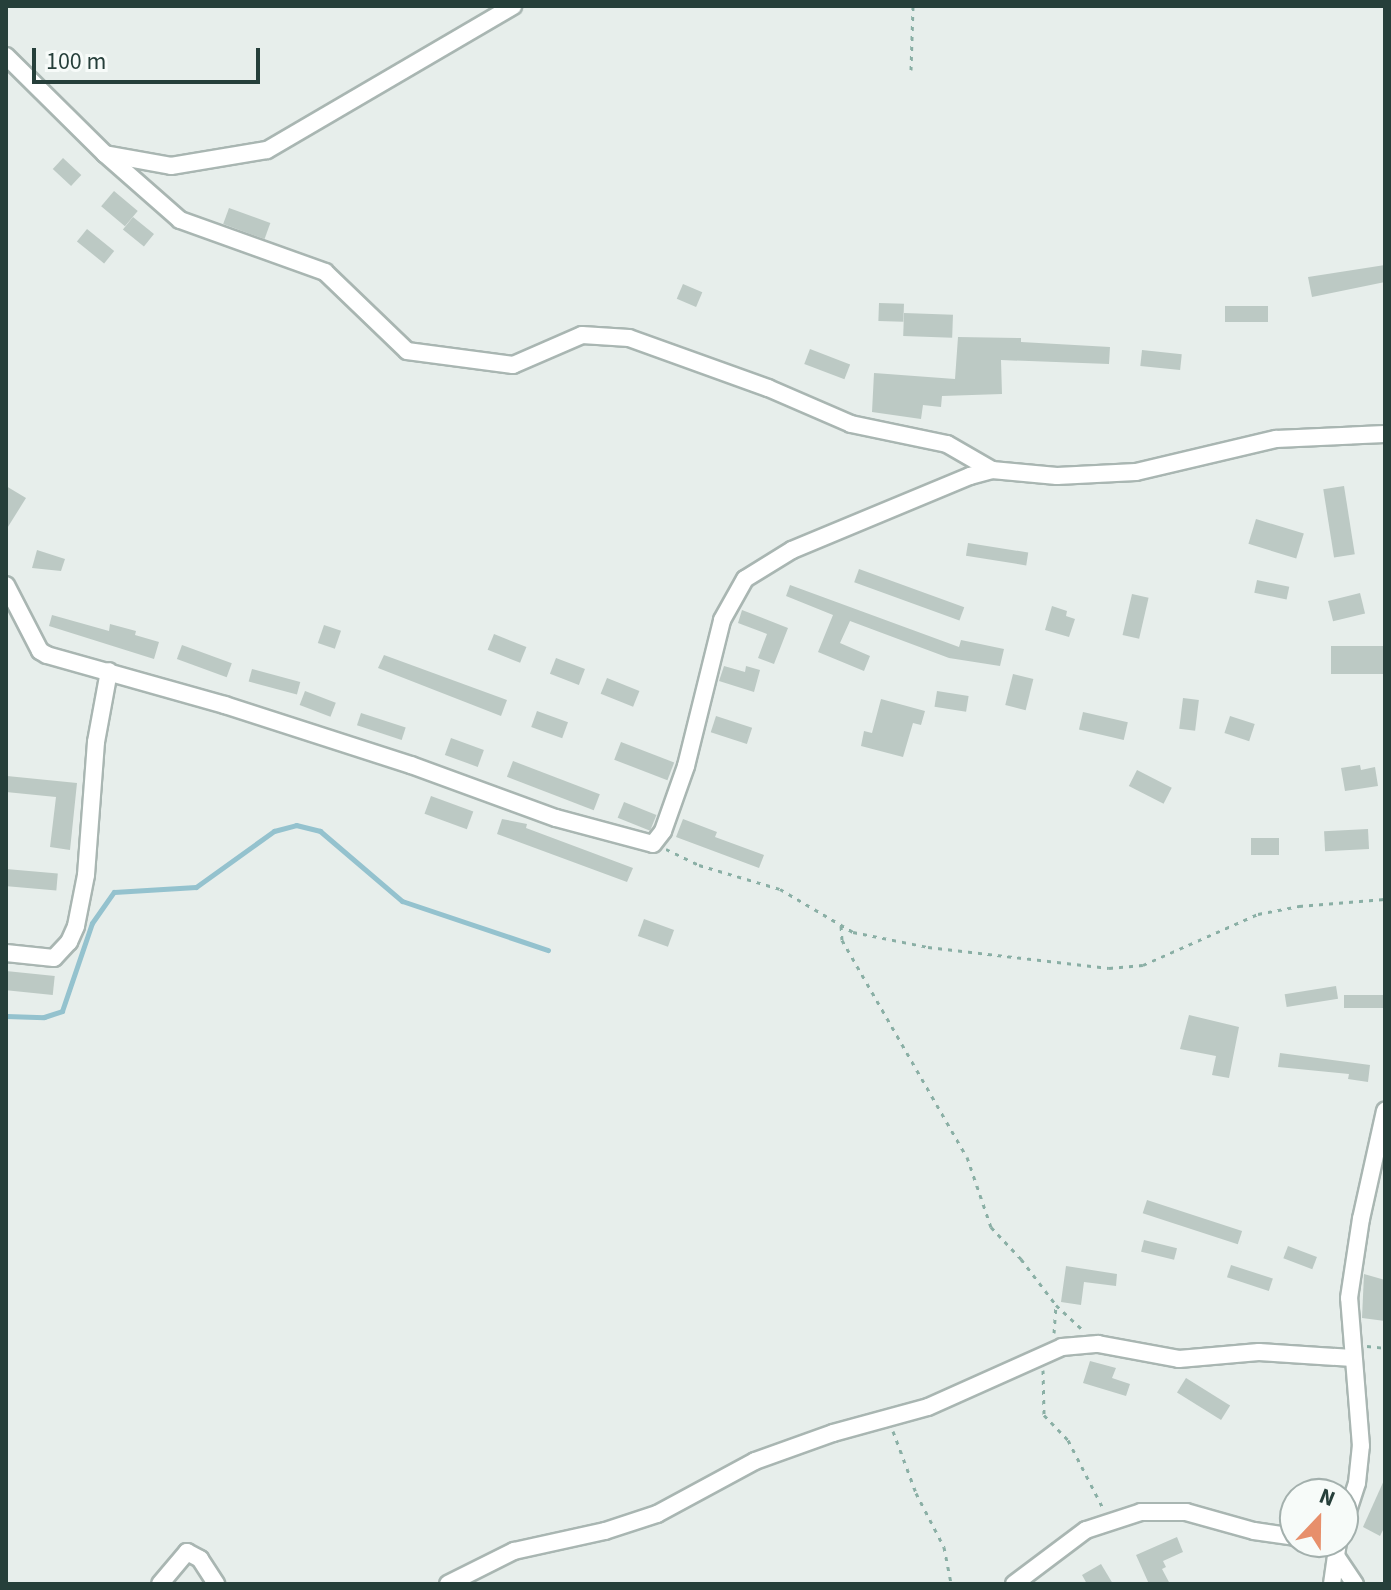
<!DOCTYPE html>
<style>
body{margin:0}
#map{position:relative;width:1391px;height:1590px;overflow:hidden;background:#e7eeeb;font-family:"Source Sans 3",sans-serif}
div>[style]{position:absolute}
.stream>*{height:5px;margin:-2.5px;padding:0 2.5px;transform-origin:2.5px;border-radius:2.5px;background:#94c2ce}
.building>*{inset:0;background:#bcc9c4;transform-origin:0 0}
.path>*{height:3px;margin-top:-1.5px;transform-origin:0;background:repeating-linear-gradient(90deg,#8aafa5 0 4px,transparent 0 10px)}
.roads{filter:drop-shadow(2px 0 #a9b6b2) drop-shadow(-2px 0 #a9b6b2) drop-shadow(0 2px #a9b6b2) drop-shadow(0 -2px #a9b6b2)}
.minor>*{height:16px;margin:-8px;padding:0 8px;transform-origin:8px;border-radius:8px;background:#fff}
span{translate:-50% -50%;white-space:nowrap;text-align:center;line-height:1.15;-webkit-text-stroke:7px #f7fbf9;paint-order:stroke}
.frame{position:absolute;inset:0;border:8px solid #263f3a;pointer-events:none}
.north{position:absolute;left:1279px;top:1478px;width:80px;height:80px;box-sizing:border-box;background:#f7fbf9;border:2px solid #a3b0ad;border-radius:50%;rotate:22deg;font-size:22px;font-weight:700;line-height:32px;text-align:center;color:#263f3a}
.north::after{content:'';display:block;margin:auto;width:28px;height:36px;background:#e78f6b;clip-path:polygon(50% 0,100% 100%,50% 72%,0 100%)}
.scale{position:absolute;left:32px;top:48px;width:228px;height:36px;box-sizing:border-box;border:4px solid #263f3a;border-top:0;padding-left:10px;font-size:24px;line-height:28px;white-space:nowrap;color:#263f3a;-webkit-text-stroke:6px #f7fbf9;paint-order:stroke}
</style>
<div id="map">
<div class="stream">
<i style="left:6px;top:1016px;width:38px;rotate:2deg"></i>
<i style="left:44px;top:1017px;width:19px;rotate:-18deg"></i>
<i style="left:62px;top:1011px;width:93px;rotate:-71.2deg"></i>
<i style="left:92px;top:923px;width:38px;rotate:-55deg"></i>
<i style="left:114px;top:892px;width:82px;rotate:-3.5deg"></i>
<i style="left:196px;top:887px;width:96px;rotate:-35.7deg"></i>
<i style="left:274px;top:831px;width:23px;rotate:-15deg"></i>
<i style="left:296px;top:825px;width:25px;rotate:14deg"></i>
<i style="left:320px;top:831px;width:108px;rotate:40.5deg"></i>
<i style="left:402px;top:901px;width:154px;rotate:18.6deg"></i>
</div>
<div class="building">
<i style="left:63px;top:158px;width:25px;height:15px;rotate:43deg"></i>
<i style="left:114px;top:191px;width:31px;height:20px;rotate:40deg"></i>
<i style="left:229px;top:208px;width:44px;height:17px;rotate:20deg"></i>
<i style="left:133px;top:217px;width:27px;height:16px;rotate:39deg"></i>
<i style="left:87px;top:229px;width:35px;height:16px;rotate:39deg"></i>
<i style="clip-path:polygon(1385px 265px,1385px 282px,1312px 297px,1308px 277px)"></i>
<i style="left:683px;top:284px;width:21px;height:16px;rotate:23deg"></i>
<i style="left:879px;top:303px;width:25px;height:18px;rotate:2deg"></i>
<i style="left:1268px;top:306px;width:16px;height:43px;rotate:90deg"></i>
<i style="left:904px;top:313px;width:49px;height:23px;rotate:2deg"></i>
<i style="clip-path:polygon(958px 337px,1021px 338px,1021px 342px,1110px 347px,1109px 364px,1001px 360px,1002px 394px,942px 396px,941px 407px,923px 405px,921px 419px,872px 412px,874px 373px,955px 379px)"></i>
<i style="left:810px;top:349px;width:43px;height:16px;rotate:21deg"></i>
<i style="left:1142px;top:350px;width:40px;height:16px;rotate:6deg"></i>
<i style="clip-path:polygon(6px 486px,26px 498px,6px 530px)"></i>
<i style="left:1344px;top:486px;width:69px;height:21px;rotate:81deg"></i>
<i style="left:1256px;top:519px;width:50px;height:26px;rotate:17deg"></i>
<i style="left:968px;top:543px;width:61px;height:13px;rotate:9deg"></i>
<i style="clip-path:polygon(37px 550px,65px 559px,61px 571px,32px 568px)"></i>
<i style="left:859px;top:569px;width:112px;height:14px;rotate:20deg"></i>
<i style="left:1257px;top:580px;width:33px;height:13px;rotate:12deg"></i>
<i style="clip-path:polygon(790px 585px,959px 647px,961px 640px,1004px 649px,1000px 666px,949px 658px,850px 621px,840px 643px,870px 656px,864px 671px,818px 652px,833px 615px,786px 596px)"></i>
<i style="left:1360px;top:593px;width:21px;height:33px;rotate:76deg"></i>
<i style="left:1132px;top:594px;width:17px;height:42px;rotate:13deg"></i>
<i style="clip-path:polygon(1052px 606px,1067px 611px,1066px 616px,1075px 619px,1069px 637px,1045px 630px)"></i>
<i style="clip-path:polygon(742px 610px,788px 628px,774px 664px,758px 658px,767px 634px,738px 623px)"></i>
<i style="clip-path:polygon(52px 615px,109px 631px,110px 624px,136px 631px,135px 635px,159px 642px,154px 659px,49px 626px)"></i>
<i style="left:324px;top:625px;width:18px;height:19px;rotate:19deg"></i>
<i style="left:494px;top:634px;width:35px;height:17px;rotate:22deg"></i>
<i style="left:182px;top:645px;width:53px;height:15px;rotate:20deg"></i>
<i style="left:1385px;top:646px;width:28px;height:54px;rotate:90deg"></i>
<i style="clip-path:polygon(384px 655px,507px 700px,501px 716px,378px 668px)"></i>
<i style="left:556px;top:658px;width:31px;height:17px;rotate:21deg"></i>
<i style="clip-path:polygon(724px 666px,745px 672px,746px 666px,760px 670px,754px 692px,719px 681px)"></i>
<i style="left:252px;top:669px;width:50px;height:13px;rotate:15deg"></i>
<i style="left:1013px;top:674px;width:21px;height:32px;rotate:14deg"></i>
<i style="left:607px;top:678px;width:35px;height:17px;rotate:22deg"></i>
<i style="left:305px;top:691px;width:33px;height:15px;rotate:21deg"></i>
<i style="left:937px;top:691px;width:32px;height:16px;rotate:9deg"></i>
<i style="left:1183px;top:698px;width:16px;height:31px;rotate:7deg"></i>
<i style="clip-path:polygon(881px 699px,925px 711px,921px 725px,913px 723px,903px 757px,861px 746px,864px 731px,872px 733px)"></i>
<i style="left:537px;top:711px;width:33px;height:17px;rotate:20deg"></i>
<i style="left:1083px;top:712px;width:46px;height:18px;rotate:13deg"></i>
<i style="left:361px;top:713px;width:47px;height:13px;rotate:18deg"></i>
<i style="left:716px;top:716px;width:38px;height:17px;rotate:18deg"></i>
<i style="left:1230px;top:716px;width:26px;height:18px;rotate:18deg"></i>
<i style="left:451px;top:738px;width:35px;height:18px;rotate:20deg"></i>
<i style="left:621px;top:742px;width:57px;height:19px;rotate:21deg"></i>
<i style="left:513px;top:761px;width:93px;height:17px;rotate:21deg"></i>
<i style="clip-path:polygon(1360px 765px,1361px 770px,1375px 767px,1378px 786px,1345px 791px,1341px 768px)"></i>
<i style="left:1137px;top:770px;width:39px;height:18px;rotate:27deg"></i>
<i style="clip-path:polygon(7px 776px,77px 783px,70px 850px,50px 847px,56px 797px,6px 792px)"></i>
<i style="left:431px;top:796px;width:45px;height:19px;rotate:20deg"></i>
<i style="left:624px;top:802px;width:35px;height:17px;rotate:22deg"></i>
<i style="clip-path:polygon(502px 819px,527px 824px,526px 828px,633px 868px,627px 882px,497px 834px)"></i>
<i style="clip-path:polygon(683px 819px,717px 832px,715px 837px,764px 855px,759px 868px,676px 837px)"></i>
<i style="left:1368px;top:829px;width:20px;height:44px;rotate:87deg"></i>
<i style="left:1251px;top:838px;width:28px;height:17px"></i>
<i style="left:6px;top:869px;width:52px;height:17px;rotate:5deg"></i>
<i style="left:644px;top:919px;width:32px;height:18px;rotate:20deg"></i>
<i style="left:6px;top:971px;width:49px;height:19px;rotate:6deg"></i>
<i style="left:1336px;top:986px;width:13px;height:52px;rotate:81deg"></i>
<i style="left:1385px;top:995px;width:13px;height:41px;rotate:90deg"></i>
<i style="clip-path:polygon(1189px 1015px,1239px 1027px,1229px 1078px,1212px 1075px,1216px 1056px,1180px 1049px)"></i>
<i style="clip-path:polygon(1280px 1053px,1370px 1065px,1368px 1082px,1348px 1079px,1349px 1074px,1278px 1067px)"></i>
<i style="left:1147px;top:1200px;width:100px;height:14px;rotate:18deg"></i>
<i style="left:1144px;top:1240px;width:34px;height:12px;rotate:14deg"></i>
<i style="left:1288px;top:1246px;width:31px;height:13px;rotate:21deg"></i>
<i style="left:1231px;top:1265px;width:44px;height:13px;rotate:18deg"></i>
<i style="clip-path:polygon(1066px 1266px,1117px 1274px,1116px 1286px,1084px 1282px,1081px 1305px,1061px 1302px)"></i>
<i style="clip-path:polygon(1364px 1274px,1385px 1280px,1385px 1321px,1362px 1318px)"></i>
<i style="clip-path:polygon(1090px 1361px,1116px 1368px,1112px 1378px,1130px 1384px,1126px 1396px,1083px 1383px)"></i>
<i style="left:1186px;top:1378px;width:52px;height:17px;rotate:32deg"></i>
<i style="clip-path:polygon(1385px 1478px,1385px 1526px,1380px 1536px,1363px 1527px)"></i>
<i style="clip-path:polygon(1177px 1537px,1183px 1552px,1163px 1561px,1166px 1567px,1162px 1569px,1170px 1584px,1149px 1584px,1136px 1555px)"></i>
<i style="clip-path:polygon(1101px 1564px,1113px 1584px,1087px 1584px,1082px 1575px)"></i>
</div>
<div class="path">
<i style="left:911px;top:70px;width:64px;rotate:-88.2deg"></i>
<i style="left:666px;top:849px;width:37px;rotate:26deg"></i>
<i style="left:699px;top:865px;width:84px;rotate:16.5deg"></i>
<i style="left:780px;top:889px;width:85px;rotate:30.5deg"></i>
<i style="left:853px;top:932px;width:76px;rotate:11.3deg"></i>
<i style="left:928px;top:947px;width:182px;rotate:6.6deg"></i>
<i style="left:1109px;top:968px;width:34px;rotate:-5deg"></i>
<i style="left:1143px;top:965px;width:126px;rotate:-23.9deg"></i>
<i style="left:1258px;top:914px;width:42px;rotate:-11deg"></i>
<i style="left:1299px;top:906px;width:86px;rotate:-4.7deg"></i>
<i style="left:841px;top:926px;width:14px;rotate:86deg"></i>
<i style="left:842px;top:940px;width:250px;rotate:60.1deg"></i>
<i style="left:967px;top:1157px;width:74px;rotate:71.1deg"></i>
<i style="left:991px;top:1227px;width:44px;rotate:46.8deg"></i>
<i style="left:1021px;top:1259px;width:58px;rotate:52.7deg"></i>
<i style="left:1056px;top:1305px;width:35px;rotate:43deg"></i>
<i style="left:1054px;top:1333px;width:28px;rotate:-86deg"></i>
<i style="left:1367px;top:1346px;width:18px;rotate:6deg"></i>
<i style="left:1043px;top:1370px;width:45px;rotate:88.7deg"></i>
<i style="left:1044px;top:1415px;width:35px;rotate:46deg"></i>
<i style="left:1068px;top:1440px;width:76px;rotate:62.8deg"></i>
<i style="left:893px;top:1431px;width:66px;rotate:69.6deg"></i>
<i style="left:916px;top:1493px;width:61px;rotate:62.6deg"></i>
<i style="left:944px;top:1547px;width:38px;rotate:79deg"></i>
</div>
<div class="roads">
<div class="minor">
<i style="left:6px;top:56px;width:139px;rotate:44.7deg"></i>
<i style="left:105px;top:154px;width:67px;rotate:10.3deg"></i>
<i style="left:171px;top:166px;width:97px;rotate:-9.5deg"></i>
<i style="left:267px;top:150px;width:285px;rotate:-30.3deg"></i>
<i style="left:105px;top:154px;width:100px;rotate:41.3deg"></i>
<i style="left:180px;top:220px;width:154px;rotate:19.7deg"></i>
<i style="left:325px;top:272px;width:114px;rotate:43.9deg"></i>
<i style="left:407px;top:351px;width:107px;rotate:7.5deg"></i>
<i style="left:513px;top:365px;width:75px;rotate:-23.5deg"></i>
<i style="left:582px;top:335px;width:47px;rotate:3.7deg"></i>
<i style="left:629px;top:338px;width:148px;rotate:19.8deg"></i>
<i style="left:768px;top:388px;width:90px;rotate:23.4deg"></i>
<i style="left:851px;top:424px;width:98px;rotate:11.8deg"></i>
<i style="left:947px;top:444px;width:52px;rotate:30deg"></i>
<i style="left:992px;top:470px;width:65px;rotate:5.3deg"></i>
<i style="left:1057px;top:476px;width:79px;rotate:-2.9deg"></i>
<i style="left:1136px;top:472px;width:144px;rotate:-13.3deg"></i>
<i style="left:1276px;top:439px;width:109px;rotate:-2.6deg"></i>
<i style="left:6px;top:585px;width:74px;rotate:62.7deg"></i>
<i style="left:40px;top:651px;width:8px;rotate:30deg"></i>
<i style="left:47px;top:655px;width:185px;rotate:15.7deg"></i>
<i style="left:225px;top:705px;width:195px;rotate:17.9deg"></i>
<i style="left:411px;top:765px;width:154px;rotate:20.1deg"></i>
<i style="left:556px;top:818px;width:100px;rotate:15deg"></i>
<i style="left:653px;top:844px;width:16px;rotate:-52deg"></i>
<i style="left:663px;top:831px;width:69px;rotate:-70.5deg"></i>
<i style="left:686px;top:766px;width:150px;rotate:-76.1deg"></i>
<i style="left:722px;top:620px;width:47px;rotate:-60.7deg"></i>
<i style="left:745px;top:579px;width:55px;rotate:-31.7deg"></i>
<i style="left:792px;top:550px;width:193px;rotate:-22.6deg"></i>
<i style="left:970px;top:476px;width:23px;rotate:-15deg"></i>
<i style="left:6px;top:953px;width:48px;rotate:5.9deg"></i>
<i style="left:54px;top:958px;width:22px;rotate:-47deg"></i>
<i style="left:69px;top:942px;width:17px;rotate:-66deg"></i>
<i style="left:76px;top:926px;width:52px;rotate:-78.9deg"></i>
<i style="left:86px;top:875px;width:133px;rotate:-85.7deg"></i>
<i style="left:96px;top:742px;width:72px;rotate:-79.6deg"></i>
<i style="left:1343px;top:1526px;width:45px;rotate:-72deg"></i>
<i style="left:1357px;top:1483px;width:37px;rotate:-84deg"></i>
<i style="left:1361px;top:1446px;width:148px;rotate:-94.6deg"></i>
<i style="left:1349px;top:1298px;width:80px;rotate:-81.4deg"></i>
<i style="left:1361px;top:1219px;width:111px;rotate:-77.5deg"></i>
<i style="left:1336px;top:1556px;width:34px;rotate:56deg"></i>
<i style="left:160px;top:1584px;width:42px;rotate:-49.8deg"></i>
<i style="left:187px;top:1552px;width:15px;rotate:28deg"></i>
<i style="left:200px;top:1559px;width:30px;rotate:57deg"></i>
<i style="left:448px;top:1584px;width:74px;rotate:-26.6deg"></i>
<i style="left:514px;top:1551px;width:93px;rotate:-12.4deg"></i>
<i style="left:605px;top:1531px;width:55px;rotate:-18.1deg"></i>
<i style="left:657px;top:1514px;width:111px;rotate:-28.4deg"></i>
<i style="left:755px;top:1461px;width:83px;rotate:-19.7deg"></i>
<i style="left:833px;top:1433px;width:98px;rotate:-15.3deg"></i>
<i style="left:928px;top:1407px;width:147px;rotate:-24.1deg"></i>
<i style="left:1062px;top:1347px;width:36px;rotate:-5deg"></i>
<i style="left:1098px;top:1344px;width:82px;rotate:10.5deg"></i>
<i style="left:1179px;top:1359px;width:80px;rotate:-5deg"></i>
<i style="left:1259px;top:1352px;width:94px;rotate:3.7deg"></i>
<i style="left:1014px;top:1584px;width:90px;rotate:-36.9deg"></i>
<i style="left:1086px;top:1530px;width:58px;rotate:-18.1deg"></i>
<i style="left:1141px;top:1512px;width:45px"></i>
<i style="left:1186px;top:1512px;width:71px;rotate:15.6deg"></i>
<i style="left:1254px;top:1531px;width:41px;rotate:8.3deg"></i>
<i style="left:1332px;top:1584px;width:42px;rotate:-81.9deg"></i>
</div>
</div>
<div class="frame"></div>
<div class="north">N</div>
<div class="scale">100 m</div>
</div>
